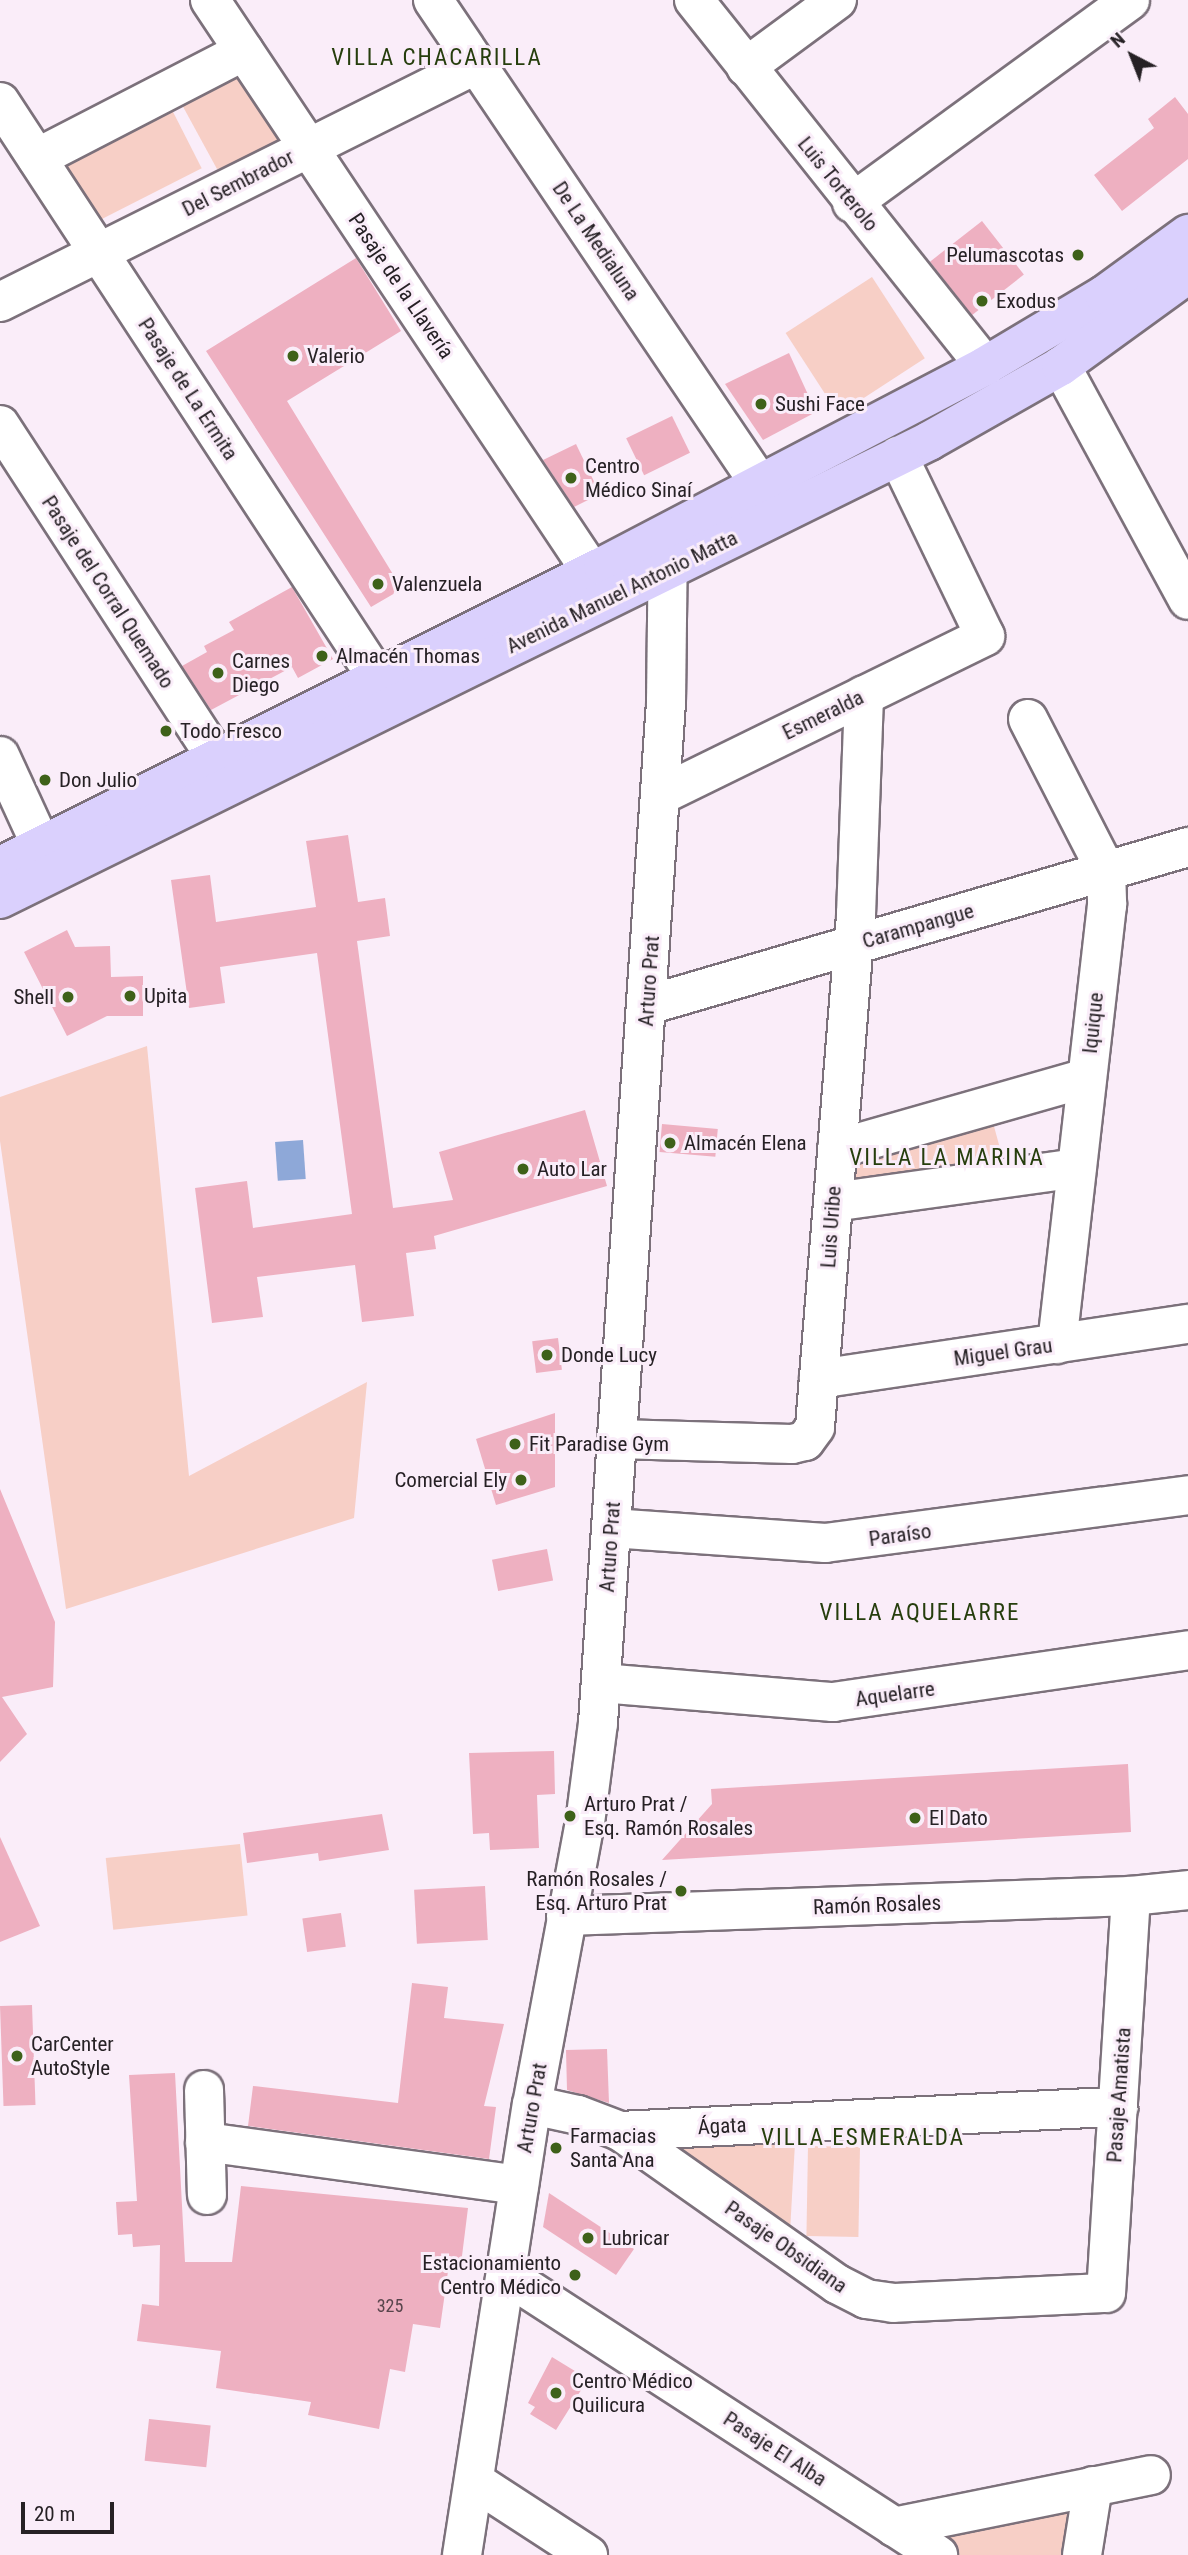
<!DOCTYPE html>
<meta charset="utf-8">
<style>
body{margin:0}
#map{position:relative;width:1188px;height:2555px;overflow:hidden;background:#faedf9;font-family:"Roboto Condensed",sans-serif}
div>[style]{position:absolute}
.green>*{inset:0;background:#f7cfc6;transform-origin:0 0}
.water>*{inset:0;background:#8ea8d8;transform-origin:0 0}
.building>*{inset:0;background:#eeb0c1;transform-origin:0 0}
.roads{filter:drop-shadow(2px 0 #7c717b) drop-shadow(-2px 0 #7c717b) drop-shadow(0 2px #7c717b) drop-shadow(0 -2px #7c717b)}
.minor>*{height:38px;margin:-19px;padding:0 19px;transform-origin:19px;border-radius:19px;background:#fff}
.major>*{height:38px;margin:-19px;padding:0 19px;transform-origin:19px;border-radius:19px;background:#dad0fd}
.dots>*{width:19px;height:19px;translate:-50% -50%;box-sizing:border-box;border:4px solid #faedf9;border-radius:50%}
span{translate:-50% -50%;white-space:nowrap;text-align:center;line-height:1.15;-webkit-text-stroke:6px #faedf9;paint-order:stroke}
.number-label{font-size:18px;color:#58454c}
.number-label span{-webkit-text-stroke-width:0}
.street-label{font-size:21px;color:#262125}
.poi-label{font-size:21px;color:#262125}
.right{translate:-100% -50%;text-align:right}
.left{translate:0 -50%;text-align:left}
.neighbourhood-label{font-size:23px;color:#263e0d;letter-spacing:2px}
.north{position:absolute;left:1097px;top:21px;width:70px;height:70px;-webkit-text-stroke:5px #faedf9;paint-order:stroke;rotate:318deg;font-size:19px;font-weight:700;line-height:28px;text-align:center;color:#262125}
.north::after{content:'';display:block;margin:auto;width:24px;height:32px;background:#262125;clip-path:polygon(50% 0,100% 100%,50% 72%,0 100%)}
.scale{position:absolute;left:21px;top:2502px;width:93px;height:32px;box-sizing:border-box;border:4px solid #262125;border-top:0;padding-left:9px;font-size:21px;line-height:24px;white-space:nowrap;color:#262125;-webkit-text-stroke:5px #faedf9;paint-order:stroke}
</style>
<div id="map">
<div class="green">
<i style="clip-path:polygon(243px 54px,289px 135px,235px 165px,217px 169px,175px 92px)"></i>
<i style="left:169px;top:104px;width:72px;height:123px;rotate:63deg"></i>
<i style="left:872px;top:277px;width:97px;height:103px;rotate:57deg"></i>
<i style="clip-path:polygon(147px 1046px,189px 1476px,367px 1382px,354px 1518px,66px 1609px,0 1141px,0 1097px)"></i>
<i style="clip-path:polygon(992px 1119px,1007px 1174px,851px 1192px,853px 1158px)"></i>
<i style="left:240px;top:1844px;width:72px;height:135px;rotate:84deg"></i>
<i style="clip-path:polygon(658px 2142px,795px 2143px,790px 2232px)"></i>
<i style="left:808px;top:2146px;width:52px;height:90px;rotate:1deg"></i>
<i style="clip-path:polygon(1056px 2501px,1079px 2523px,1073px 2555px,960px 2555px,921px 2530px)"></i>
</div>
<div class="water">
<i style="left:303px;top:1140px;width:39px;height:28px;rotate:86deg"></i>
</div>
<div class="building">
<i style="clip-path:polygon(1175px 97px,1188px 114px,1188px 159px,1122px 211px,1094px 175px,1154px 128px,1148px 119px)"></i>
<i style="left:982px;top:221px;width:68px;height:66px;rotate:52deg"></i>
<i style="clip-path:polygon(356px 258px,401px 331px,287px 401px,402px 589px,371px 607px,206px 351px)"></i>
<i style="clip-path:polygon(789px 353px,816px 412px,763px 440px,725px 384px)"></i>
<i style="left:672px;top:416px;width:41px;height:51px;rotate:64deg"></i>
<i style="clip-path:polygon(576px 444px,600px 494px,574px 507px,543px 460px)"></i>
<i style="clip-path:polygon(292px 587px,333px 659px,298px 678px,292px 667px,211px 710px,182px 666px,207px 652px,204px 646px,234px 630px,229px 622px)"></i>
<i style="clip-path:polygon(348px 835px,358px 902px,385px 898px,390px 936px,357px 941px,393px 1208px,453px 1200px,439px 1152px,585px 1110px,607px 1186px,434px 1236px,436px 1249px,406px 1253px,414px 1316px,362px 1322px,355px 1265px,257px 1277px,263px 1317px,212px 1323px,195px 1188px,247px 1181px,253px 1228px,352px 1214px,317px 953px,220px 967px,225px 1003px,189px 1008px,171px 880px,210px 875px,216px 922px,316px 907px,306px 841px)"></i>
<i style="clip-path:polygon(67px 930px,75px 947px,110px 946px,111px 977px,143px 976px,143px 1016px,107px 1016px,67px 1036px,24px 952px)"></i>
<i style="left:662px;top:1124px;width:56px;height:28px;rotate:5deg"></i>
<i style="left:558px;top:1338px;width:32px;height:26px;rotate:83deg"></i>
<i style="clip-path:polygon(555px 1413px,555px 1487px,496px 1505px,476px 1439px)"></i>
<i style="clip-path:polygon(0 1489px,55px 1622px,53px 1687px,2px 1697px,27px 1734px,0 1762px)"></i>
<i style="left:547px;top:1549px;width:32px;height:56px;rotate:79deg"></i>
<i style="clip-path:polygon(554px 1751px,555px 1794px,537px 1795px,539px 1848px,490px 1850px,489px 1833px,473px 1834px,469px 1753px)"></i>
<i style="clip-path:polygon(1128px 1764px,1131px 1832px,662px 1860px,712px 1804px,711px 1789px)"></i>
<i style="clip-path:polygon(382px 1814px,389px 1850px,319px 1861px,318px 1853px,247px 1863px,243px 1833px)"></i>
<i style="clip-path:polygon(0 1837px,40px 1926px,0 1942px)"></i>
<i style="left:485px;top:1886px;width:54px;height:71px;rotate:87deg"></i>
<i style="left:341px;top:1913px;width:34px;height:39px;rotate:82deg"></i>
<i style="clip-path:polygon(412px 1983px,448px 1987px,444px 2018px,504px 2024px,484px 2106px,496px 2107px,489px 2159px,248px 2126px,253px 2086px,398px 2103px)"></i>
<i style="left:32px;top:2005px;width:100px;height:32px;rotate:88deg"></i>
<i style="clip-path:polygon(607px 2049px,609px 2103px,567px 2090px,566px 2050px)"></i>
<i style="clip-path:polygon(175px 2073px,185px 2262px,232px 2262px,241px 2186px,468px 2208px,460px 2272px,448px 2271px,440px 2328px,413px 2324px,405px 2372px,390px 2369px,379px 2429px,308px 2415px,311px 2402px,216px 2388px,221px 2351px,137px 2341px,142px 2304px,159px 2306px,160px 2245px,133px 2247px,132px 2234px,118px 2235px,116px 2202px,137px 2201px,129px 2075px)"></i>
<i style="clip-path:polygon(549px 2193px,634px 2249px,616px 2275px,543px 2227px)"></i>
<i style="clip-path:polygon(552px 2357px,588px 2379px,556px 2430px,530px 2414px,535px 2407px,528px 2403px)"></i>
<i style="left:149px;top:2419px;width:62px;height:42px;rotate:6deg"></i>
</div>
<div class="roads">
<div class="minor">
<i style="left:210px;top:0;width:686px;rotate:56.29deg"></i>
<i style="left:433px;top:0;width:583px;rotate:55.98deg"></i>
<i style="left:694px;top:0;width:468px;rotate:51.5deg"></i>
<i style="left:746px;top:67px;width:113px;rotate:-36.4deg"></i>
<i style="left:0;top:102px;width:686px;rotate:56.77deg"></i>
<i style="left:37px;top:158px;width:233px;rotate:-27.3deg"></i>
<i style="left:852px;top:203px;width:344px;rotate:-36.1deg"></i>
<i style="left:0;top:302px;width:533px;rotate:-26.52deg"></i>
<i style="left:1061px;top:366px;width:266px;rotate:61.5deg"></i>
<i style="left:0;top:425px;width:397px;rotate:57deg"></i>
<i style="left:1028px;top:719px;width:171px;rotate:62.8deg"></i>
<i style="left:1106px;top:871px;width:34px;rotate:88deg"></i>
<i style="left:1107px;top:905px;width:442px;rotate:96.5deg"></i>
<i style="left:0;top:756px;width:98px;rotate:65.3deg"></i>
<i style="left:661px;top:795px;width:361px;rotate:-26.1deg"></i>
<i style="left:985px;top:636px;width:200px;rotate:-115.8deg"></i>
<i style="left:648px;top:1005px;width:563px;rotate:-16.31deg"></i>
<i style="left:837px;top:1149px;width:260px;rotate:-15.9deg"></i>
<i style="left:833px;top:1202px;width:246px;rotate:-7.9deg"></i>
<i style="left:819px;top:1379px;width:373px;rotate:-8.5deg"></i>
<i style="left:617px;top:1439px;width:175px;rotate:1.6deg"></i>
<i style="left:792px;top:1444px;width:13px;rotate:-13deg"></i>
<i style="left:805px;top:1441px;width:17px;rotate:-54deg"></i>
<i style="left:815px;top:1427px;width:514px;rotate:-85.42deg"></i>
<i style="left:856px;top:915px;width:220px;rotate:-87.9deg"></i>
<i style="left:611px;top:1528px;width:215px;rotate:4deg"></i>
<i style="left:825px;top:1543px;width:366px;rotate:-7.5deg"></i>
<i style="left:601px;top:1683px;width:233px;rotate:4.7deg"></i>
<i style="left:833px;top:1702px;width:359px;rotate:-8.3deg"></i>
<i style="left:566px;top:1916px;width:565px;rotate:-2.03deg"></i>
<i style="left:1131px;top:1896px;width:57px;rotate:-6deg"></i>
<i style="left:204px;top:2090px;width:105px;rotate:88.4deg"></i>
<i style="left:532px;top:2105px;width:47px;rotate:12.3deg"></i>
<i style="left:578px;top:2115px;width:45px;rotate:20.9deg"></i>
<i style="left:620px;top:2131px;width:266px;rotate:35.2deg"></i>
<i style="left:837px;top:2284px;width:33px;rotate:27deg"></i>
<i style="left:866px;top:2299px;width:27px;rotate:8deg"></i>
<i style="left:893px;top:2303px;width:213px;rotate:-2.7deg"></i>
<i style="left:1106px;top:2293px;width:398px;rotate:-86.4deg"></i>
<i style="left:620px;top:2131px;width:499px;rotate:-2.8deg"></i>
<i style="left:205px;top:2142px;width:317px;rotate:7.8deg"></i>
<i style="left:506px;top:2275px;width:515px;rotate:32.95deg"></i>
<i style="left:474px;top:2481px;width:136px;rotate:33deg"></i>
<i style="left:894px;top:2527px;width:262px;rotate:-11.4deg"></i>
<i style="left:462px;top:2555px;width:455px;rotate:-81.2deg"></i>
<i style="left:532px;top:2105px;width:287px;rotate:-79.4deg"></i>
<i style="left:585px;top:1823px;width:101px;rotate:-82.6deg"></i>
<i style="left:598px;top:1723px;width:1023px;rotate:-86.19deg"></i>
<i style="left:666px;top:702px;width:165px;rotate:-89.3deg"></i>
<i style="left:1082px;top:2555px;width:70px;rotate:-80.9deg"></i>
</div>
<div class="major">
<i style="left:0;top:866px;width:674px;rotate:-26.45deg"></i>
<i style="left:603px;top:566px;width:431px;rotate:-27.6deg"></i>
<i style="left:985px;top:366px;width:139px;rotate:-30.8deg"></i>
<i style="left:1104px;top:295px;width:104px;rotate:-36deg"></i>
<i style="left:0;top:899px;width:1036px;rotate:-26.24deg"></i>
<i style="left:929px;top:441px;width:152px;rotate:-29.6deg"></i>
<i style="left:1061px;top:366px;width:157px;rotate:-35.9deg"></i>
</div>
</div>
<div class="dots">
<i style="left:1078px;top:255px;background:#3e6119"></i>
<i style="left:982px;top:301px;background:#3e6119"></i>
<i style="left:293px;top:356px;background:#3e6119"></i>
<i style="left:761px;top:404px;background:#3e6119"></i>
<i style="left:571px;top:478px;background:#3e6119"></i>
<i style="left:378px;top:584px;background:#3e6119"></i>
<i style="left:322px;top:656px;background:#3e6119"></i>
<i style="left:218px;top:673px;background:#3e6119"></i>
<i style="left:166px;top:731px;background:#3e6119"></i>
<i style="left:45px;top:780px;background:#3e6119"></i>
<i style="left:130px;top:996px;background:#3e6119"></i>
<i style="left:68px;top:997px;background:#3e6119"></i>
<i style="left:670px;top:1143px;background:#3e6119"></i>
<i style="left:523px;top:1169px;background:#3e6119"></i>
<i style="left:547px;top:1355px;background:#3e6119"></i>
<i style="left:515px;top:1444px;background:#3e6119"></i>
<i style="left:521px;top:1480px;background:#3e6119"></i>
<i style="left:570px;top:1816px;background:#3e6119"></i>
<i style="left:915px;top:1818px;background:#3e6119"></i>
<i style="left:681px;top:1891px;background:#3e6119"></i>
<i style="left:17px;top:2056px;background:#3e6119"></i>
<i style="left:556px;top:2148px;background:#3e6119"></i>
<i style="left:588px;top:2238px;background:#3e6119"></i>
<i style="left:575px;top:2275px;background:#3e6119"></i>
<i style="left:556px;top:2393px;background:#3e6119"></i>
</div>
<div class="number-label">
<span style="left:390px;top:2306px">325</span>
</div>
<div class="street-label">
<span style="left:238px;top:183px;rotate:-27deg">Del Sembrador</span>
<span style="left:838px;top:184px;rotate:51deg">Luis Torterolo</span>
<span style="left:596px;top:241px;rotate:56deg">De La Medialuna</span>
<span style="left:401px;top:286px;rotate:56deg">Pasaje de la Llavería</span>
<span style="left:188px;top:389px;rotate:57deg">Pasaje de La Ermita</span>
<span style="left:108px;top:592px;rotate:57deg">Pasaje del Corral Quemado</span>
<span style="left:622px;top:592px;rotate:-26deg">Avenida Manuel Antonio Matta</span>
<span style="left:823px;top:715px;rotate:-26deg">Esmeralda</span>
<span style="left:918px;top:926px;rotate:-16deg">Carampangue</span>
<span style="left:649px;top:981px;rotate:-86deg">Arturo Prat</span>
<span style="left:1093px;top:1023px;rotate:-84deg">Iquique</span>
<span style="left:831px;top:1227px;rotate:-86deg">Luis Uribe</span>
<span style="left:1003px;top:1352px;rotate:-8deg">Miguel Grau</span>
<span style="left:900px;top:1535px;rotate:-8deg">Paraíso</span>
<span style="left:610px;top:1547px;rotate:-86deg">Arturo Prat</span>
<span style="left:895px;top:1694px;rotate:-8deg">Aquelarre</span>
<span style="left:877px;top:1905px;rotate:-2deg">Ramón Rosales</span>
<span style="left:1119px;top:2095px;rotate:-86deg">Pasaje Amatista</span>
<span style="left:532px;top:2108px;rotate:-80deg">Arturo Prat</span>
<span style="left:722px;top:2126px;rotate:-3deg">Ágata</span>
<span style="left:786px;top:2247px;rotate:35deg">Pasaje Obsidiana</span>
<span style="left:775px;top:2449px;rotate:33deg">Pasaje El Alba</span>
</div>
<div class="poi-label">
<span class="right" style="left:1064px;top:255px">Pelumascotas</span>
<span class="left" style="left:996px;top:301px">Exodus</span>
<span class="left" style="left:307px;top:356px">Valerio</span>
<span class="left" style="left:775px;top:404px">Sushi Face</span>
<span class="left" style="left:585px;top:478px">Centro<br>Médico Sinaí</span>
<span class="left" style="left:392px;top:584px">Valenzuela</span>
<span class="left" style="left:336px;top:656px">Almacén Thomas</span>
<span class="left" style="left:232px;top:673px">Carnes<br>Diego</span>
<span class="left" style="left:180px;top:731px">Todo Fresco</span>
<span class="left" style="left:59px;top:780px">Don Julio</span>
<span class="left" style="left:144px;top:996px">Upita</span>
<span class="right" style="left:54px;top:997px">Shell</span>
<span class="left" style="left:684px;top:1143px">Almacén Elena</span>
<span class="left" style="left:537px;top:1169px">Auto Lar</span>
<span class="left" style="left:561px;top:1355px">Donde Lucy</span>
<span class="left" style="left:529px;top:1444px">Fit Paradise Gym</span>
<span class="right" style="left:507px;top:1480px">Comercial Ely</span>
<span class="left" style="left:584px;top:1816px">Arturo Prat /<br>Esq. Ramón Rosales</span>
<span class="left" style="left:929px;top:1818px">El Dato</span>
<span class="right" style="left:667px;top:1891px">Ramón Rosales /<br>Esq. Arturo Prat</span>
<span class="left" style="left:31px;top:2056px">CarCenter<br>AutoStyle</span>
<span class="left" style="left:570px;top:2148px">Farmacias<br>Santa Ana</span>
<span class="left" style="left:602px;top:2238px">Lubricar</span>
<span class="right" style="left:561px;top:2275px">Estacionamiento<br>Centro Médico</span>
<span class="left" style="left:572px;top:2393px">Centro Médico<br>Quilicura</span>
</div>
<div class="neighbourhood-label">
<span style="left:437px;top:58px">VILLA CHACARILLA</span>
<span style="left:947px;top:1158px">VILLA LA MARINA</span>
<span style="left:920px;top:1613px">VILLA AQUELARRE</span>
<span style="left:863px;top:2138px">VILLA ESMERALDA</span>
</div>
<div class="north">N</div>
<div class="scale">20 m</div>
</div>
